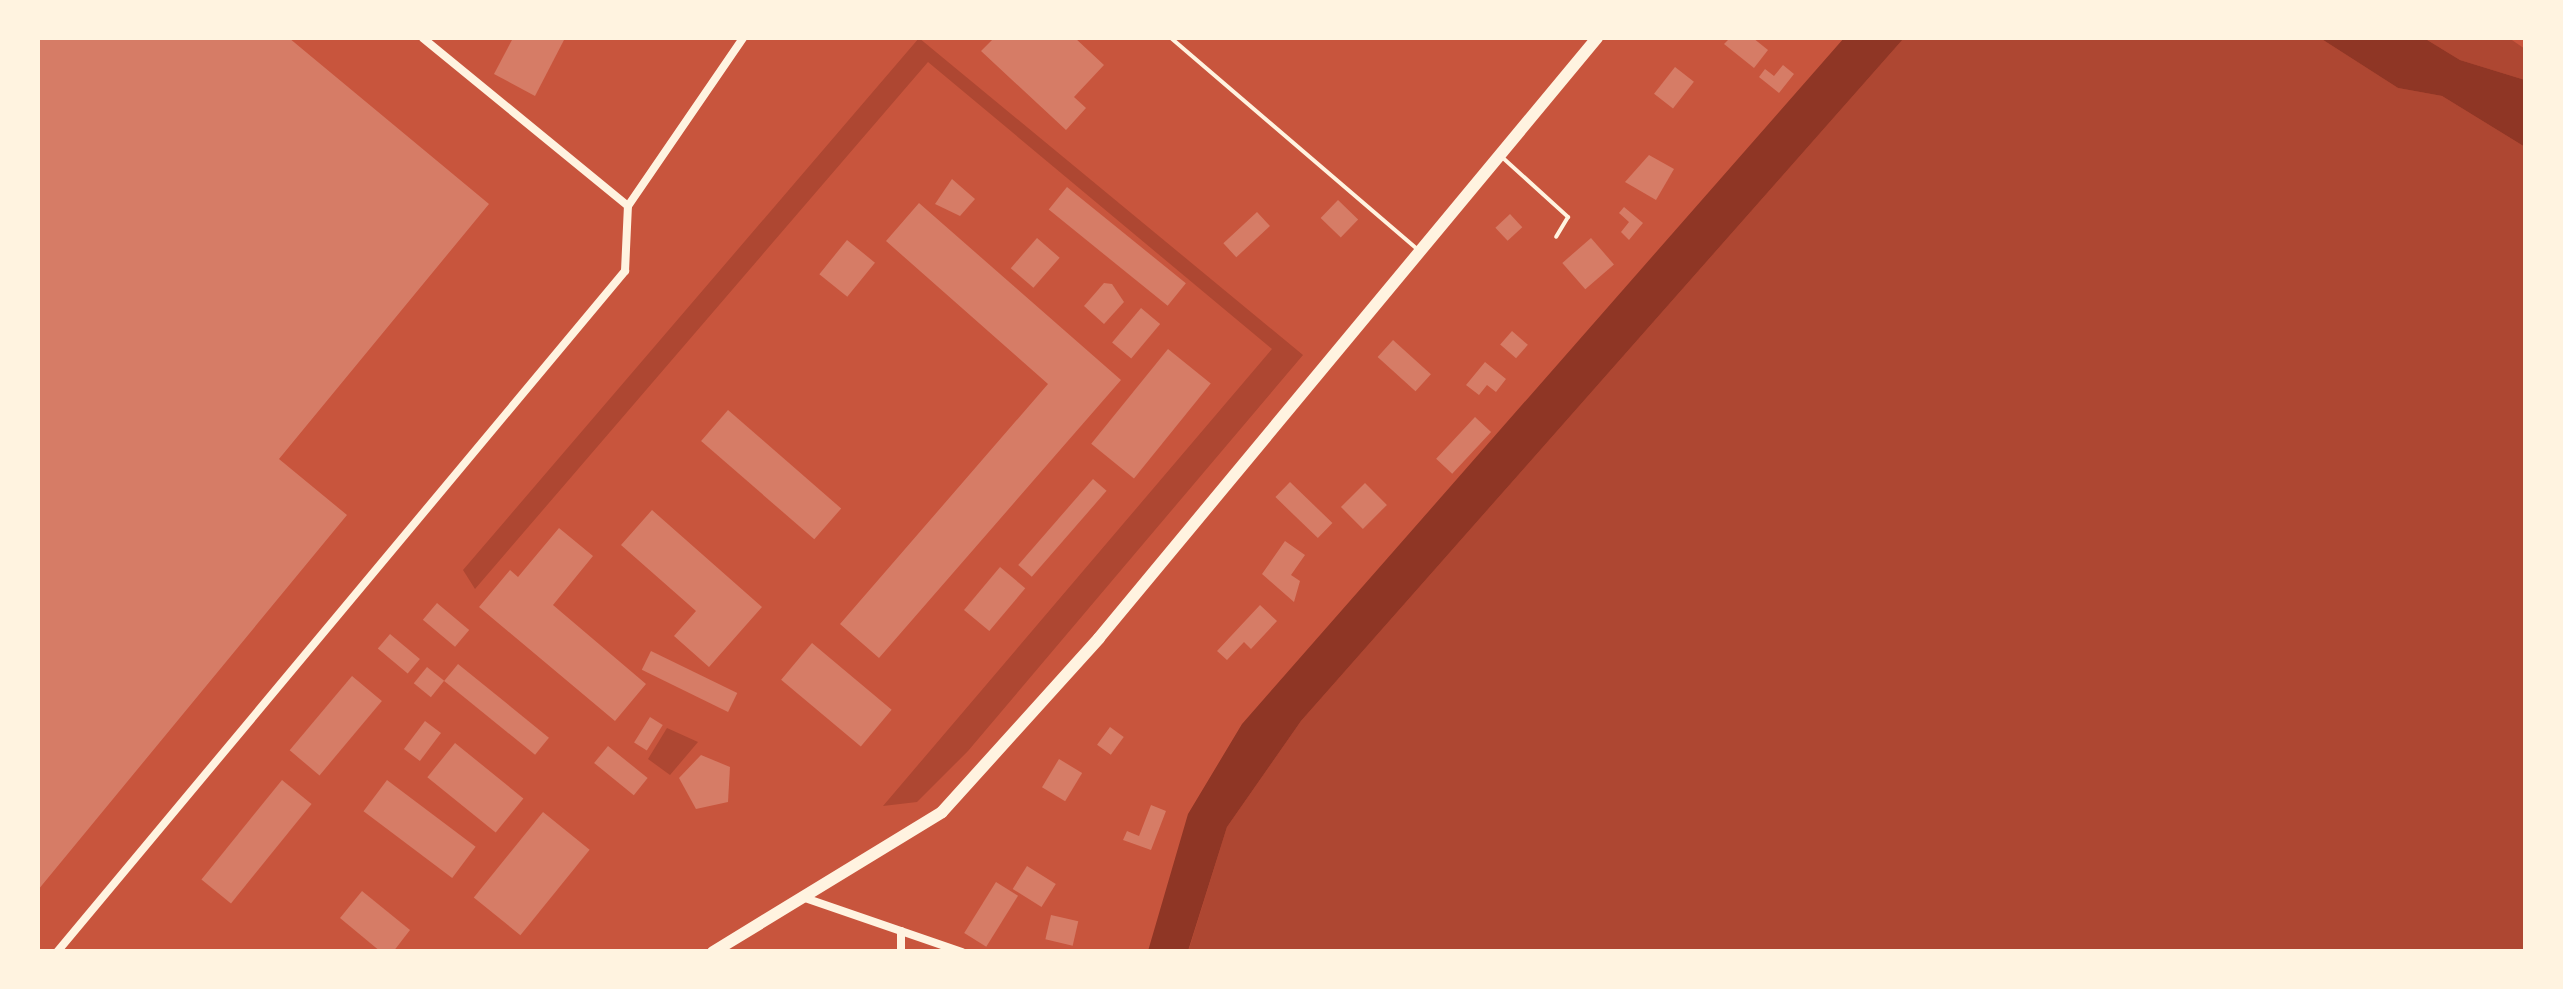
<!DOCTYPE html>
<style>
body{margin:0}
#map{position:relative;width:2563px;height:989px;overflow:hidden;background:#c8553d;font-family:Barlow,sans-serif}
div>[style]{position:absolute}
.green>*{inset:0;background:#ae4732}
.water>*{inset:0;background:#8f3625}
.building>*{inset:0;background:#d67c66;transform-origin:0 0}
.service>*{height:4px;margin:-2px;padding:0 2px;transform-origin:2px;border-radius:2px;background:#fff3e0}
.minor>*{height:8px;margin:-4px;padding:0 4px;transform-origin:4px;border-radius:4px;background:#fff3e0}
.primary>*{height:12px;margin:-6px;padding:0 6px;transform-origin:6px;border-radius:6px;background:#fff3e0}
span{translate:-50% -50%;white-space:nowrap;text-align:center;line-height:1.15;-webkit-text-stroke:8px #fff3e0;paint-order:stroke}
.frame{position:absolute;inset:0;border:40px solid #fff3e0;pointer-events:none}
</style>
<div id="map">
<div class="green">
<i style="clip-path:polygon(919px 38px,1303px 355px,968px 751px,917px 802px,883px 806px,1272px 349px,928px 62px,475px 589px,463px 570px)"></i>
<i style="clip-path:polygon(1904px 38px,2320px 38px,2398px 88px,2442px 96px,2525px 147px,2525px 951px,1188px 952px,1227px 827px,1301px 721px)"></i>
<i style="clip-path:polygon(2424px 38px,2509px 38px,2525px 49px,2525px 80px,2460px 60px)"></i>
<i style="clip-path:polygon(667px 728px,698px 742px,670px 775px,648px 759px)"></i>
</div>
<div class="water">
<i style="clip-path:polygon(1844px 38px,1904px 38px,1301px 721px,1227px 827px,1188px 951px,1148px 951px,1188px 814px,1242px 724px)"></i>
<i style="clip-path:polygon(2320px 38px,2424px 38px,2460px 60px,2525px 80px,2525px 147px,2442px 96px,2398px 88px)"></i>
</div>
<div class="building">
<i style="clip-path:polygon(38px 38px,289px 38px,489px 204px,279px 459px,347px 515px,38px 890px)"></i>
<i style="clip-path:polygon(513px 38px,565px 38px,535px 96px,494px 74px)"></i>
<i style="clip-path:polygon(994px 38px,1075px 38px,1104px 65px,1074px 97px,1086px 108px,1066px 130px,981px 51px)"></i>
<i style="clip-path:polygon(1730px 38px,1753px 38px,1768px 50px,1754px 68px,1724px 44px)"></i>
<i style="clip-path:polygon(1783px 65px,1794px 74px,1779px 93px,1759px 77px,1765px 69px,1774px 76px)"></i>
<i style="left:1675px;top:67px;width:24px;height:34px;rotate:38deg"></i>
<i style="clip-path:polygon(1649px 155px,1674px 169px,1656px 200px,1625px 182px)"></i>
<i style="clip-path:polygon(952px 179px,975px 199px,960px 216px,935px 204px)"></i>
<i style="left:1067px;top:187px;width:153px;height:29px;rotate:39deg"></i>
<i style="left:1338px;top:200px;width:28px;height:25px;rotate:44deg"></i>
<i style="clip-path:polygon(919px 203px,1121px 380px,879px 658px,840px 624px,1048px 384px,886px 241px)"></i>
<i style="clip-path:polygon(1624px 207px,1643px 223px,1629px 240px,1621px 232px,1629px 222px,1619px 213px)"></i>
<i style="left:1257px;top:212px;width:19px;height:46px;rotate:47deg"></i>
<i style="left:1510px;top:214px;width:18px;height:20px;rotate:47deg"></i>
<i style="left:1037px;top:238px;width:30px;height:40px;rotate:41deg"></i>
<i style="left:1591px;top:238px;width:35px;height:38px;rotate:49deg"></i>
<i style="left:847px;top:240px;width:36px;height:44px;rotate:39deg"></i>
<i style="clip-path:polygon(1104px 283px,1112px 284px,1124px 302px,1104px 324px,1084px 306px)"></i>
<i style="left:1141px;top:308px;width:25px;height:45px;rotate:40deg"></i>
<i style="left:1512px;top:331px;width:21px;height:18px;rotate:41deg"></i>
<i style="left:1393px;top:340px;width:51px;height:23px;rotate:42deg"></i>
<i style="left:1168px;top:349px;width:55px;height:122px;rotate:39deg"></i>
<i style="clip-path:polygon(1485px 362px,1506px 379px,1496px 392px,1487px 385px,1479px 395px,1466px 385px)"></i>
<i style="left:728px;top:410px;width:150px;height:41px;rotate:41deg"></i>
<i style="left:1475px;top:417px;width:22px;height:57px;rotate:43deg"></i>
<i style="left:1093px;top:479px;width:18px;height:114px;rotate:41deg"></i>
<i style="left:1290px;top:482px;width:59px;height:21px;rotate:44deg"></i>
<i style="left:1365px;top:483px;width:31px;height:34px;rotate:45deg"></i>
<i style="clip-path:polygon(652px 510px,762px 607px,709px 667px,674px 636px,696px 611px,621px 545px)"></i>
<i style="clip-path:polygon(559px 528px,593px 556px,553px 605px,646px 684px,615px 721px,479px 607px,510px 570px,518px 577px)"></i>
<i style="clip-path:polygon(1285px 541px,1305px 555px,1291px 575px,1300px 581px,1294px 602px,1262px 574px)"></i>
<i style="left:1000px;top:567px;width:33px;height:56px;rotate:40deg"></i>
<i style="left:437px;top:603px;width:42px;height:22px;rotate:40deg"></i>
<i style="clip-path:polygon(1260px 605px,1277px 621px,1251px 649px,1244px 642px,1227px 660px,1217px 651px)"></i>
<i style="left:390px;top:634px;width:39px;height:19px;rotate:40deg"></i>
<i style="left:812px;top:643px;width:104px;height:48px;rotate:40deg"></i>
<i style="left:651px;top:651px;width:96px;height:21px;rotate:26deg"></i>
<i style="left:458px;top:664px;width:117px;height:22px;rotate:39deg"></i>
<i style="left:427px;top:667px;width:22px;height:21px;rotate:39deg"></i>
<i style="left:352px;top:676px;width:39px;height:97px;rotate:40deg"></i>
<i style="left:650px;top:717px;width:15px;height:30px;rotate:32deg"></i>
<i style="left:425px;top:721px;width:20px;height:35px;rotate:37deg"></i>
<i style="left:1110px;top:727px;width:17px;height:22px;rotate:36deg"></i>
<i style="left:455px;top:743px;width:88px;height:44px;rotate:39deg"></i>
<i style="left:608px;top:746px;width:51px;height:22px;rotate:39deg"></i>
<i style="clip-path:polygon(701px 755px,730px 767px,728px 802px,696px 809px,679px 778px)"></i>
<i style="left:1059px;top:759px;width:27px;height:33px;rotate:31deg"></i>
<i style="left:282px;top:780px;width:38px;height:128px;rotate:39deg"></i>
<i style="left:387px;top:780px;width:111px;height:39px;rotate:37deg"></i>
<i style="clip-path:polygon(1151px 805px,1166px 811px,1151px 850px,1123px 840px,1127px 831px,1139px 836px)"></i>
<i style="left:543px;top:812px;width:60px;height:110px;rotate:39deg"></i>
<i style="left:1027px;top:866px;width:34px;height:27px;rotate:32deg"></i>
<i style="left:996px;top:882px;width:26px;height:60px;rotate:32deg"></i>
<i style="clip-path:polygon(362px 891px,410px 930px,393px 952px,381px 952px,340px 918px)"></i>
<i style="left:1051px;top:915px;width:28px;height:25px;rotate:13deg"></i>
</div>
<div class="service">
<i style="left:1171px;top:38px;width:323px;rotate:40.6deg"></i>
<i style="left:1503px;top:158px;width:88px;rotate:42.2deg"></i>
<i style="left:1568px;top:217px;width:23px;rotate:121deg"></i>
</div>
<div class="minor">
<i style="left:628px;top:206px;width:204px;rotate:-55.6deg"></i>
<i style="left:805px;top:898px;width:166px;rotate:19deg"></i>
<i style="left:57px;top:952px;width:887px;rotate:-50.17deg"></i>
<i style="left:625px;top:271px;width:65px;rotate:-87.4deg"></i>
<i style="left:628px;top:206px;width:265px;rotate:-140.7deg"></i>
<i style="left:901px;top:952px;width:21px;rotate:-90deg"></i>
</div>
<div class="primary">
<i style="left:713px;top:952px;width:268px;rotate:-31.4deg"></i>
<i style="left:942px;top:812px;width:234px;rotate:-47.9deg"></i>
<i style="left:1099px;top:638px;width:780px;rotate:-50.31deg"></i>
</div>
<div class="frame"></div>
</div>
